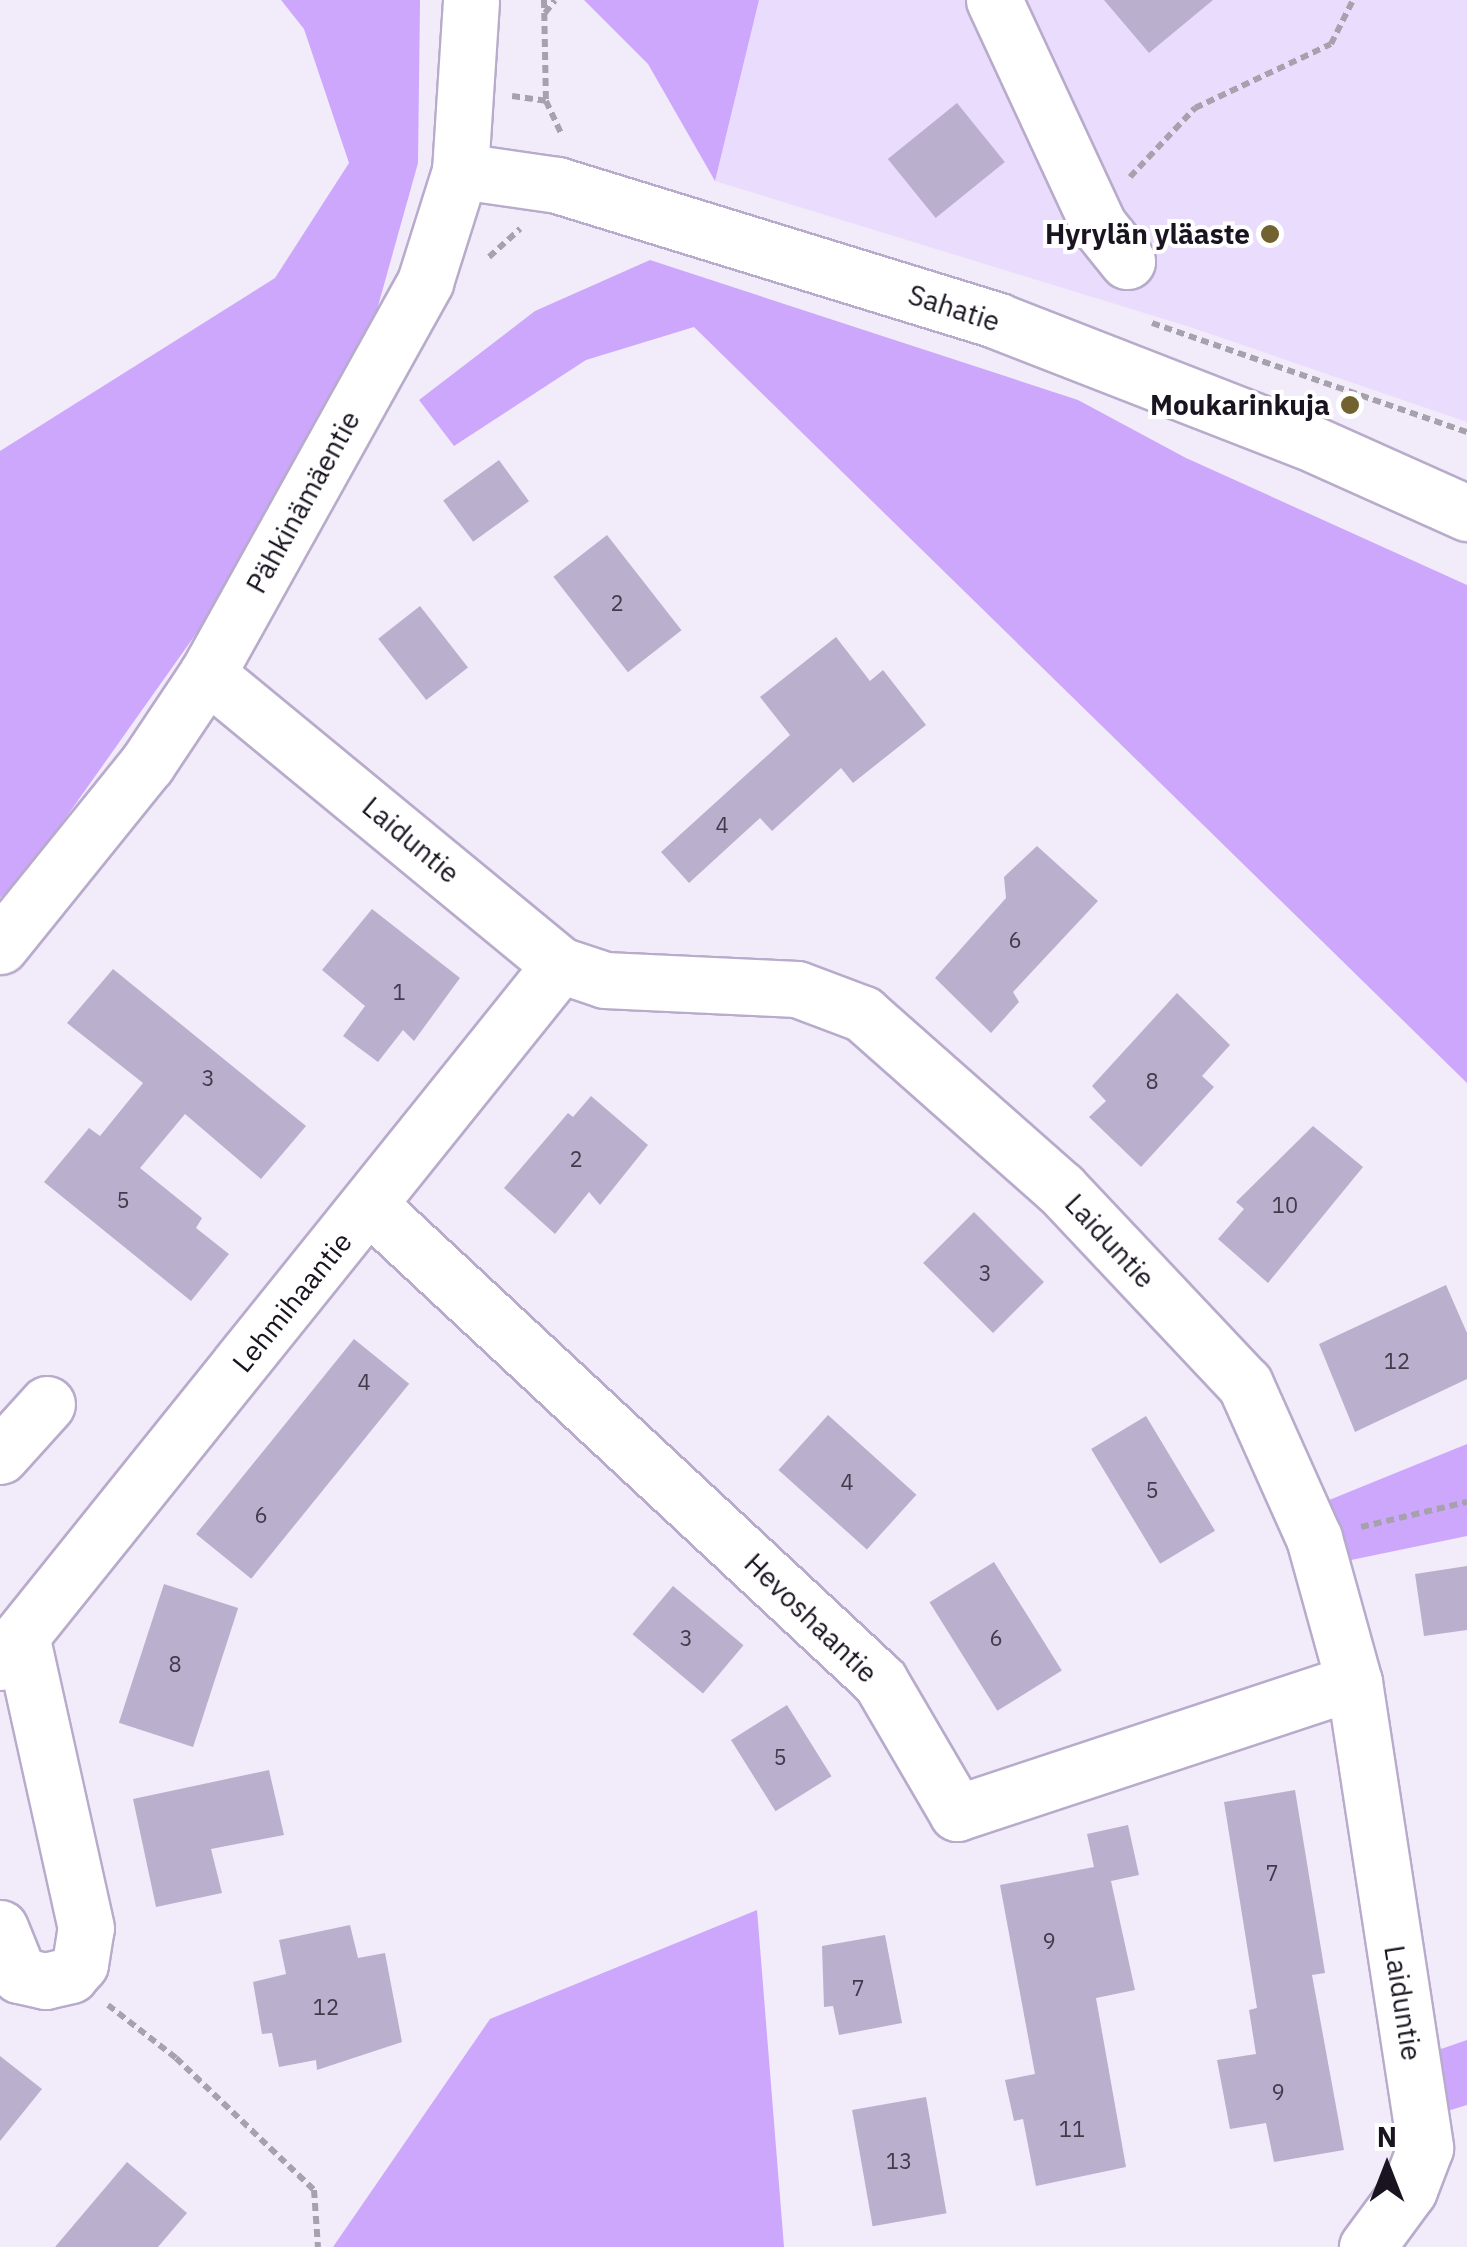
<!DOCTYPE html>
<meta charset="utf-8">
<style>
body{margin:0}
#map{position:relative;width:1467px;height:2247px;overflow:hidden;background:#f2ecfa;font-family:"IBM Plex Sans",sans-serif}
div>[style]{position:absolute}
.built>*{inset:0;background:#e9dcfc}
.forest>*{inset:0;background:#cca7fc}
.building>*{inset:0;background:#bbafce;transform-origin:0 0}
.path>*{height:6px;margin-top:-3px;transform-origin:0;background:repeating-linear-gradient(90deg,#a7a1ae 0 8px,transparent 0 13px)}
.roads{filter:drop-shadow(2px 0 #b8abcb) drop-shadow(-2px 0 #b8abcb) drop-shadow(0 2px #b8abcb) drop-shadow(0 -2px #b8abcb)}
.minor>*{height:55px;margin:-27.5px;padding:0 27.5px;transform-origin:27.5px;border-radius:27.5px;background:#fff}
.dots>*{width:28px;height:28px;translate:-50% -50%;box-sizing:border-box;border:5px solid #fff;border-radius:50%}
span{translate:-50% -50%;white-space:nowrap;text-align:center;line-height:1.15;-webkit-text-stroke:8px #fff;paint-order:stroke}
.number-label{font-size:22px;color:#423b4c}
.number-label span{-webkit-text-stroke-width:0}
.poi-label{font-size:28px;color:#191420;font-weight:700}
.right{translate:-100% -50%;text-align:right}
.street-label{font-size:28px;color:#191420}
.north{position:absolute;left:1337px;top:2117px;width:100px;height:100px;-webkit-text-stroke:8px #fff;paint-order:stroke;rotate:0deg;font-size:28px;font-weight:700;line-height:40px;text-align:center;color:#191420}
.north::after{content:'';display:block;margin:auto;width:35px;height:45px;background:#191420;clip-path:polygon(50% 0,100% 100%,50% 72%,0 100%)}
</style>
<div id="map">
<div class="built">
<i style="clip-path:polygon(759px 0,1467px 0,1467px 422px,1190px 327px,715px 181px)"></i>
</div>
<div class="forest">
<i style="clip-path:polygon(281px 0,420px 0,418px 163px,373px 324px,198px 631px,23px 878px,0 898px,0 451px,275px 278px,349px 163px,304px 29px)"></i>
<i style="clip-path:polygon(584px 0,759px 0,715px 181px,648px 64px)"></i>
<i style="clip-path:polygon(650px 260px,1078px 400px,1186px 458px,1467px 585px,1467px 1083px,694px 327px,586px 360px,454px 446px,419px 400px,535px 311px)"></i>
<i style="clip-path:polygon(1467px 1444px,1467px 1536px,1322px 1566px,1302px 1511px)"></i>
<i style="clip-path:polygon(757px 1910px,784px 2247px,333px 2247px,490px 2019px)"></i>
<i style="clip-path:polygon(1467px 2040px,1467px 2105px,1421px 2119px,1412px 2059px)"></i>
</div>
<div class="building">
<i style="clip-path:polygon(1104px 0,1213px 0,1149px 53px)"></i>
<i style="left:957px;top:103px;width:76px;height:89px;rotate:51deg"></i>
<i style="left:499px;top:460px;width:51px;height:69px;rotate:54deg"></i>
<i style="left:607px;top:535px;width:121px;height:68px;rotate:52deg"></i>
<i style="left:420px;top:606px;width:78px;height:53px;rotate:52deg"></i>
<i style="clip-path:polygon(836px 637px,870px 681px,883px 670px,926px 725px,853px 783px,841px 768px,772px 831px,760px 818px,689px 883px,661px 852px,790px 735px,760px 697px)"></i>
<i style="clip-path:polygon(1037px 846px,1098px 901px,1013px 992px,1019px 1002px,991px 1033px,935px 978px,1006px 898px,1004px 877px)"></i>
<i style="clip-path:polygon(372px 909px,460px 978px,414px 1041px,403px 1030px,378px 1062px,343px 1036px,365px 1006px,322px 970px)"></i>
<i style="clip-path:polygon(113px 969px,306px 1126px,261px 1179px,185px 1114px,140px 1168px,202px 1218px,196px 1228px,229px 1254px,191px 1301px,44px 1182px,89px 1128px,100px 1136px,143px 1083px,67px 1023px)"></i>
<i style="clip-path:polygon(1177px 993px,1230px 1045px,1202px 1076px,1214px 1087px,1141px 1167px,1089px 1117px,1106px 1101px,1092px 1086px)"></i>
<i style="clip-path:polygon(591px 1096px,648px 1145px,600px 1205px,589px 1192px,555px 1234px,504px 1188px,568px 1113px,573px 1117px)"></i>
<i style="clip-path:polygon(1313px 1126px,1363px 1167px,1268px 1283px,1218px 1239px,1244px 1209px,1236px 1202px)"></i>
<i style="left:974px;top:1212px;width:99px;height:72px;rotate:45deg"></i>
<i style="clip-path:polygon(1446px 1285px,1467px 1333px,1467px 1379px,1355px 1432px,1319px 1344px)"></i>
<i style="left:354px;top:1339px;width:71px;height:251px;rotate:39deg"></i>
<i style="left:828px;top:1415px;width:119px;height:74px;rotate:42deg"></i>
<i style="left:1146px;top:1416px;width:134px;height:64px;rotate:59deg"></i>
<i style="left:994px;top:1562px;width:128px;height:76px;rotate:58deg"></i>
<i style="clip-path:polygon(1467px 1566px,1467px 1630px,1424px 1636px,1415px 1574px)"></i>
<i style="left:164px;top:1584px;width:78px;height:146px;rotate:18deg"></i>
<i style="left:673px;top:1586px;width:92px;height:63px;rotate:40deg"></i>
<i style="left:787px;top:1705px;width:84px;height:66px;rotate:58deg"></i>
<i style="clip-path:polygon(269px 1770px,284px 1835px,211px 1849px,222px 1893px,156px 1907px,133px 1799px)"></i>
<i style="clip-path:polygon(1295px 1790px,1325px 1973px,1312px 1975px,1344px 2150px,1274px 2162px,1266px 2123px,1230px 2129px,1217px 2060px,1256px 2054px,1249px 2010px,1257px 2008px,1224px 1802px)"></i>
<i style="clip-path:polygon(1128px 1825px,1139px 1875px,1111px 1881px,1135px 1990px,1096px 1998px,1126px 2167px,1036px 2186px,1023px 2119px,1014px 2121px,1005px 2080px,1035px 2074px,1000px 1885px,1094px 1867px,1087px 1834px)"></i>
<i style="clip-path:polygon(350px 1925px,358px 1958px,385px 1953px,402px 2042px,317px 2070px,316px 2060px,279px 2067px,272px 2033px,262px 2034px,253px 1982px,286px 1974px,279px 1940px)"></i>
<i style="clip-path:polygon(885px 1935px,902px 2023px,839px 2035px,833px 2006px,824px 2007px,822px 1946px)"></i>
<i style="clip-path:polygon(0 2056px,42px 2089px,0 2141px)"></i>
<i style="left:926px;top:2097px;width:118px;height:75px;rotate:80deg"></i>
<i style="clip-path:polygon(127px 2162px,187px 2213px,158px 2247px,55px 2247px)"></i>
</div>
<div class="path">
<i style="left:544px;top:0;width:101px;rotate:88.9deg"></i>
<i style="left:546px;top:101px;width:38px;rotate:65deg"></i>
<i style="left:545px;top:13px;width:16px;rotate:-52deg"></i>
<i style="left:512px;top:96px;width:34px;rotate:8deg"></i>
<i style="left:1130px;top:177px;width:95px;rotate:-46.7deg"></i>
<i style="left:1195px;top:108px;width:150px;rotate:-25.2deg"></i>
<i style="left:1331px;top:44px;width:49px;rotate:-63.4deg"></i>
<i style="left:489px;top:257px;width:42px;rotate:-42.1deg"></i>
<i style="left:1152px;top:323px;width:333px;rotate:19.1deg"></i>
<i style="left:1361px;top:1527px;width:109px;rotate:-13.3deg"></i>
<i style="left:108px;top:2005px;width:86px;rotate:37.9deg"></i>
<i style="left:176px;top:2058px;width:191px;rotate:43.7deg"></i>
<i style="left:314px;top:2190px;width:57px;rotate:86deg"></i>
</div>
<div class="roads">
<div class="minor">
<i style="left:994px;top:0;width:249px;rotate:65.1deg"></i>
<i style="left:1099px;top:226px;width:45px;rotate:51.3deg"></i>
<i style="left:460px;top:171px;width:98px;rotate:8.2deg"></i>
<i style="left:557px;top:185px;width:461px;rotate:17.1deg"></i>
<i style="left:998px;top:321px;width:328px;rotate:21.3deg"></i>
<i style="left:1304px;top:440px;width:179px;rotate:24.1deg"></i>
<i style="left:207px;top:674px;width:457px;rotate:39.5deg"></i>
<i style="left:560px;top:965px;width:47px;rotate:18.4deg"></i>
<i style="left:605px;top:980px;width:192px;rotate:2.7deg"></i>
<i style="left:797px;top:989px;width:71px;rotate:20.7deg"></i>
<i style="left:863px;top:1014px;width:264px;rotate:41.5deg"></i>
<i style="left:1061px;top:1189px;width:268px;rotate:46.7deg"></i>
<i style="left:1245px;top:1384px;width:169px;rotate:65.9deg"></i>
<i style="left:1314px;top:1538px;width:149px;rotate:74.5deg"></i>
<i style="left:1354px;top:1682px;width:471px;rotate:81.3deg"></i>
<i style="left:1425px;top:2148px;width:45px;rotate:110.9deg"></i>
<i style="left:1409px;top:2190px;width:71px;rotate:126.4deg"></i>
<i style="left:0;top:946px;width:234px;rotate:-51.1deg"></i>
<i style="left:147px;top:764px;width:108px;rotate:-56.3deg"></i>
<i style="left:207px;top:674px;width:449px;rotate:-60.9deg"></i>
<i style="left:425px;top:282px;width:116px;rotate:-72.5deg"></i>
<i style="left:460px;top:171px;width:171px;rotate:-86.3deg"></i>
<i style="left:369px;top:1205px;width:698px;rotate:42.97deg"></i>
<i style="left:880px;top:1681px;width:153px;rotate:59.7deg"></i>
<i style="left:957px;top:1813px;width:418px;rotate:-18.3deg"></i>
<i style="left:0;top:1456px;width:70px;rotate:-47.9deg"></i>
<i style="left:0;top:1662px;width:894px;rotate:-51.22deg"></i>
<i style="left:0;top:1928px;width:51px;rotate:68deg"></i>
<i style="left:19px;top:1975px;width:27px;rotate:13deg"></i>
<i style="left:45px;top:1981px;width:26px;rotate:-13deg"></i>
<i style="left:70px;top:1975px;width:15px;rotate:-48deg"></i>
<i style="left:80px;top:1964px;width:36px;rotate:-81deg"></i>
<i style="left:86px;top:1928px;width:299px;rotate:-102.5deg"></i>
</div>
</div>
<div class="dots">
<i style="left:1270px;top:234px;background:#71622f"></i>
<i style="left:1350px;top:405px;background:#71622f"></i>
</div>
<div class="number-label">
<span style="left:617px;top:603px">2</span>
<span style="left:722px;top:825px">4</span>
<span style="left:1015px;top:940px">6</span>
<span style="left:399px;top:992px">1</span>
<span style="left:208px;top:1078px">3</span>
<span style="left:1152px;top:1081px">8</span>
<span style="left:576px;top:1159px">2</span>
<span style="left:123px;top:1200px">5</span>
<span style="left:1285px;top:1205px">10</span>
<span style="left:985px;top:1273px">3</span>
<span style="left:1397px;top:1361px">12</span>
<span style="left:364px;top:1382px">4</span>
<span style="left:847px;top:1482px">4</span>
<span style="left:1152px;top:1490px">5</span>
<span style="left:261px;top:1515px">6</span>
<span style="left:686px;top:1638px">3</span>
<span style="left:996px;top:1638px">6</span>
<span style="left:175px;top:1664px">8</span>
<span style="left:780px;top:1757px">5</span>
<span style="left:1272px;top:1873px">7</span>
<span style="left:1049px;top:1941px">9</span>
<span style="left:858px;top:1988px">7</span>
<span style="left:326px;top:2007px">12</span>
<span style="left:1278px;top:2092px">9</span>
<span style="left:1072px;top:2129px">11</span>
<span style="left:899px;top:2161px">13</span>
</div>
<div class="poi-label">
<span class="right" style="left:1250px;top:234px">Hyrylän yläaste</span>
<span class="right" style="left:1330px;top:405px">Moukarinkuja</span>
</div>
<div class="street-label">
<span style="left:954px;top:308px;rotate:18deg">Sahatie</span>
<span style="left:303px;top:502px;rotate:-61deg">Pähkinämäentie</span>
<span style="left:411px;top:840px;rotate:40deg">Laiduntie</span>
<span style="left:1110px;top:1241px;rotate:47deg">Laiduntie</span>
<span style="left:292px;top:1302px;rotate:-51deg">Lehmihaantie</span>
<span style="left:811px;top:1618px;rotate:44deg">Hevoshaantie</span>
<span style="left:1403px;top:2003px;rotate:81deg">Laiduntie</span>
</div>
<div class="north">N</div>
</div>
